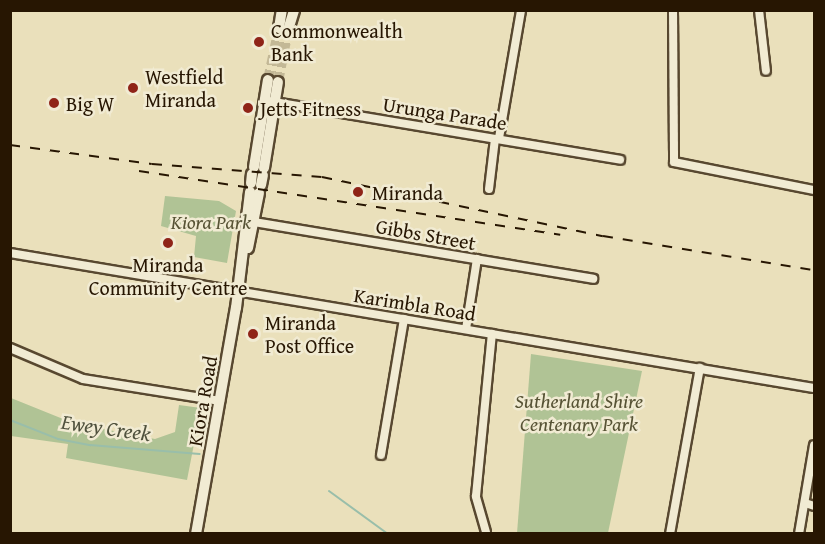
<!DOCTYPE html>
<style>
body{margin:0}
#map{position:relative;width:825px;height:544px;overflow:hidden;background:#eae0bb;font-family:"Gentium Book Plus",serif}
div>[style]{position:absolute}
.green>*{inset:0;background:#b0c395}
.stream>*{height:2px;margin:-1px;padding:0 1px;transform-origin:1px;border-radius:1px;background:#99beaa}
.tertiary-tunnel>*{height:10px;margin-top:-5px;transform-origin:0;background:repeating-linear-gradient(90deg,#c3b896 0 10px,transparent 0 15px)}
.roads{filter:drop-shadow(2px 0 #584830) drop-shadow(-2px 0 #584830) drop-shadow(0 2px #584830) drop-shadow(0 -2px #584830)}
.minor>*{height:8px;margin:-4px;padding:0 4px;transform-origin:4px;border-radius:4px;background:#f1ebd3}
.tertiary>*{height:10px;margin:-5px;padding:0 5px;transform-origin:5px;border-radius:5px;background:#f1ebd3}
.rail>*{height:2px;margin-top:-1px;transform-origin:0;background:repeating-linear-gradient(90deg,#271602 0 10px,transparent 0 20px)}
.dots>*{width:16px;height:16px;translate:-50% -50%;box-sizing:border-box;border:3px solid #f1ebd3;border-radius:50%}
span{translate:-50% -50%;white-space:nowrap;text-align:center;line-height:1.15;-webkit-text-stroke:5px #f1ebd3;paint-order:stroke}
.poi-label{font-size:20px;color:#271602}
.left{translate:0 -50%;text-align:left}
.street-label{font-size:20px;color:#271602}
.park-label{font-size:20px;color:#575335;font-style:italic}
.water-label{font-size:21px;color:#4f513d;font-style:italic}
.frame{position:absolute;inset:0;border:12px solid #271602;pointer-events:none}
</style>
<div id="map">
<div class="green">
<i style="clip-path:polygon(165px 196px,219px 201px,236px 211px,227px 263px,194px 257px,196px 236px,161px 226px)"></i>
<i style="clip-path:polygon(531px 354px,642px 371px,608px 533px,517px 533px)"></i>
<i style="clip-path:polygon(11px 398px,73px 423px,155px 439px,175px 432px,179px 405px,201px 408px,187px 480px,66px 458px,68px 444px,11px 436px)"></i>
</div>
<div class="stream">
<i style="left:10px;top:420px;width:52px;rotate:21.6deg"></i>
<i style="left:58px;top:439px;width:33px;rotate:11deg"></i>
<i style="left:90px;top:445px;width:110px;rotate:4.7deg"></i>
<i style="left:329px;top:491px;width:73px;rotate:36.1deg"></i>
</div>
<div class="tertiary-tunnel">
<i style="left:268px;top:80px;width:53px;rotate:-78.1deg"></i>
<i style="left:278px;top:82px;width:53px;rotate:-79.1deg"></i>
</div>
<div class="roads">
<div class="minor">
<i style="left:673px;top:10px;width:152px;rotate:89.6deg"></i>
<i style="left:674px;top:162px;width:143px;rotate:11.3deg"></i>
<i style="left:759px;top:10px;width:61px;rotate:83.5deg"></i>
<i style="left:269px;top:101px;width:356px;rotate:9.5deg"></i>
<i style="left:499px;top:138px;width:130px;rotate:-80.2deg"></i>
<i style="left:489px;top:189px;width:50px;rotate:-83.2deg"></i>
<i style="left:254px;top:222px;width:344px;rotate:9.5deg"></i>
<i style="left:10px;top:253px;width:815px;rotate:9.53deg"></i>
<i style="left:466px;top:329px;width:71px;rotate:-81.1deg"></i>
<i style="left:10px;top:348px;width:79px;rotate:23deg"></i>
<i style="left:83px;top:379px;width:139px;rotate:9.1deg"></i>
<i style="left:381px;top:455px;width:138px;rotate:-80.4deg"></i>
<i style="left:805px;top:503px;width:9px;rotate:18deg"></i>
<i style="left:486px;top:532px;width:37px;rotate:-106deg"></i>
<i style="left:476px;top:496px;width:163px;rotate:-84.4deg"></i>
<i style="left:670px;top:534px;width:169px;rotate:-79.8deg"></i>
<i style="left:799px;top:534px;width:90px;rotate:-80.4deg"></i>
</div>
<div class="tertiary">
<i style="left:279px;top:28px;width:18px;rotate:-81deg"></i>
<i style="left:288px;top:30px;width:21px;rotate:-73deg"></i>
<i style="left:254px;top:167px;width:88px;rotate:-80.9deg"></i>
<i style="left:264px;top:168px;width:87px;rotate:-80.8deg"></i>
<i style="left:251px;top:183px;width:9px;rotate:-84deg"></i>
<i style="left:261px;top:185px;width:10px;rotate:-79deg"></i>
<i style="left:248px;top:248px;width:56px;rotate:-78.7deg"></i>
<i style="left:196px;top:534px;width:230px;rotate:-80deg"></i>
<i style="left:236px;top:308px;width:117px;rotate:-83.1deg"></i>
</div>
</div>
<div class="rail">
<i style="left:10px;top:145px;width:143px;rotate:7.6deg"></i>
<i style="left:152px;top:164px;width:170px;rotate:4.4deg"></i>
<i style="left:322px;top:177px;width:287px;rotate:11.9deg"></i>
<i style="left:603px;top:236px;width:214px;rotate:9.2deg"></i>
<i style="left:139px;top:171px;width:426px;rotate:8.6deg"></i>
</div>
<div class="dots">
<i style="left:259px;top:42px;background:#8f2418"></i>
<i style="left:133px;top:88px;background:#8f2418"></i>
<i style="left:54px;top:103px;background:#8f2418"></i>
<i style="left:248px;top:108px;background:#8f2418"></i>
<i style="left:358px;top:192px;background:#8f2418"></i>
<i style="left:168px;top:243px;background:#8f2418"></i>
<i style="left:253px;top:334px;background:#8f2418"></i>
</div>
<div class="poi-label">
<span class="left" style="left:271px;top:42px">Commonwealth<br>Bank</span>
<span class="left" style="left:145px;top:88px">Westfield<br>Miranda</span>
<span class="left" style="left:66px;top:103px">Big W</span>
<span class="left" style="left:260px;top:108px">Jetts Fitness</span>
<span class="left" style="left:372px;top:192px">Miranda</span>
<span style="left:168px;top:276px">Miranda<br>Community Centre</span>
<span class="left" style="left:265px;top:334px">Miranda<br>Post Office</span>
</div>
<div class="street-label">
<span style="left:445px;top:113px;rotate:9deg">Urunga Parade</span>
<span style="left:426px;top:234px;rotate:10deg">Gibbs Street</span>
<span style="left:415px;top:304px;rotate:9deg">Karimbla Road</span>
<span style="left:202px;top:401px;rotate:-80deg">Kiora Road</span>
</div>
<div class="park-label">
<span style="left:211px;top:221px">Kiora Park</span>
<span style="left:579px;top:412px">Sutherland Shire<br>Centenary Park</span>
</div>
<div class="water-label">
<span style="left:106px;top:428px;rotate:8deg">Ewey Creek</span>
</div>
<div class="frame"></div>
</div>
